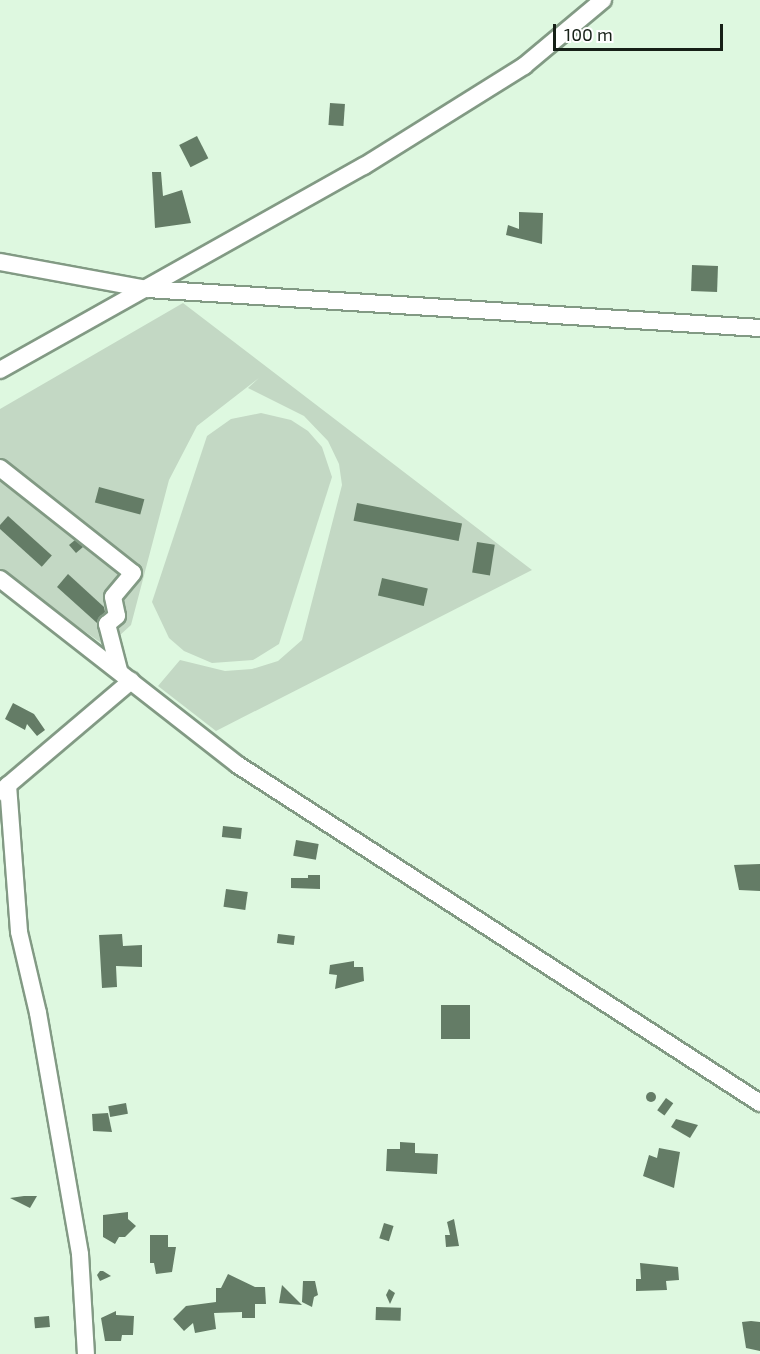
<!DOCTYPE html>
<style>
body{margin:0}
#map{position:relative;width:760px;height:1354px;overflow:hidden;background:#def8e0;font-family:"Exo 2",sans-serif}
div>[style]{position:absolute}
.green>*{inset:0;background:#c3d8c4}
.building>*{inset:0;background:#647c66;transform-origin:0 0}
.round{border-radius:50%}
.roads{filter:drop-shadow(2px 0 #829a84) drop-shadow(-2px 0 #829a84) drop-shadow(0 2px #829a84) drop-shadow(0 -2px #829a84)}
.minor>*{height:16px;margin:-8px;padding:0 8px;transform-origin:8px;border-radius:8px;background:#fff}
span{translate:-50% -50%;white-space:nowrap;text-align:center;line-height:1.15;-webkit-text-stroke:6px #fff;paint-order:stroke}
.scale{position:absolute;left:553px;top:24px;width:170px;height:27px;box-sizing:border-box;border:3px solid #162017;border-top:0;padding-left:8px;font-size:18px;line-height:21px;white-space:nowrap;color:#162017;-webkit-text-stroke:4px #fff;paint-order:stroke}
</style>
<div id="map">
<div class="green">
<i style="clip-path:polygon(183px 303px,532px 570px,216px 731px,158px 686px,180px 660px,225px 671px,252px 669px,278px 661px,302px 640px,342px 485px,339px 464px,328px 441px,304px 416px,248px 388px,259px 378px,197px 426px,169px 480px,131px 625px,107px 647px,17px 584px,0 571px,0 409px)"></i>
<i style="clip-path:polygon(261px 413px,291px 420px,308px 431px,322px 447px,332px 477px,279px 644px,253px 660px,212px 663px,184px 651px,169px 638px,152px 602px,207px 436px,231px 419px)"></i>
</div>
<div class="building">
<i style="left:330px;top:103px;width:15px;height:22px;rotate:4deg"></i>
<i style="left:197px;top:136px;width:25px;height:20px;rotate:63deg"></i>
<i style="clip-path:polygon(152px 172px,161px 172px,163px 196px,182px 190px,191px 223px,155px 228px)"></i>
<i style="clip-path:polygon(519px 212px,543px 213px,542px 244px,506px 235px,508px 225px,519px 229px)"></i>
<i style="left:692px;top:265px;width:26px;height:26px;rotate:2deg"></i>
<i style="left:99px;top:487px;width:47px;height:16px;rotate:15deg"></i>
<i style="left:357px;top:503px;width:107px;height:18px;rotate:11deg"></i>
<i style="left:8px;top:516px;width:59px;height:15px;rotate:42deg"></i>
<i style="clip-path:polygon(75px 540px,83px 547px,76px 553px,69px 545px)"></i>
<i style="left:477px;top:542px;width:18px;height:31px;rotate:9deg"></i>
<i style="clip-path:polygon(68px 574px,104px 607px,105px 612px,97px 623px,57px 587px)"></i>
<i style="left:382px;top:578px;width:47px;height:18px;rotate:13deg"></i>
<i style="clip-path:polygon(13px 703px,34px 714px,45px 730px,37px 736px,27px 724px,25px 730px,5px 719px)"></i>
<i style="left:223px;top:826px;width:19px;height:11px;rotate:6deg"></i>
<i style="left:296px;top:840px;width:23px;height:16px;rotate:10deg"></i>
<i style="clip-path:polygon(760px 864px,760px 891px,739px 890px,734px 865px)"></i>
<i style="clip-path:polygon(308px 875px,320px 875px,320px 889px,291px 888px,291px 878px,308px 878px)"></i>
<i style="left:226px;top:889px;width:22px;height:18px;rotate:8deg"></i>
<i style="clip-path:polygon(122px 934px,123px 946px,142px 945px,142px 967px,116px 966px,117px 987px,102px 988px,99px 935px)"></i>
<i style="left:278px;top:934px;width:17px;height:9px;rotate:7deg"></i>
<i style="clip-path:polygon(354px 961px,354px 967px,363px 967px,364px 981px,335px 989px,337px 975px,329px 974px,330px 965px)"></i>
<i style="left:441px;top:1005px;width:29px;height:34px"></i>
<i class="round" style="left:646px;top:1092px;width:10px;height:10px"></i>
<i style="left:666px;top:1098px;width:9px;height:15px;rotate:36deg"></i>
<i style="left:126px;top:1103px;width:11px;height:18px;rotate:80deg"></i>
<i style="clip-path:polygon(108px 1113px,112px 1132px,93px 1131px,92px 1114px)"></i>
<i style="clip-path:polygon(676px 1119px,698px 1125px,690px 1138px,671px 1127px)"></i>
<i style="clip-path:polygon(400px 1142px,415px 1143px,415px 1153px,438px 1154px,437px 1174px,386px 1171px,387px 1149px,400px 1149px)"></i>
<i style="clip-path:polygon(659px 1148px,680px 1152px,674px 1188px,643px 1176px,649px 1155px,657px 1158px)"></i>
<i style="clip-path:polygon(24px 1196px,37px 1196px,30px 1208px,10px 1198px)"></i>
<i style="clip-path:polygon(128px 1212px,128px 1219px,136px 1226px,125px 1237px,119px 1237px,115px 1244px,103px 1237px,103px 1215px)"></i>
<i style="clip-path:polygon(454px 1219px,459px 1246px,446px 1247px,445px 1235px,450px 1235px,447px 1222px)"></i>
<i style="left:384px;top:1223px;width:10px;height:16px;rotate:17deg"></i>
<i style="clip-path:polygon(150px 1235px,168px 1235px,168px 1247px,176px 1247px,172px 1272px,156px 1274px,154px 1263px,150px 1263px)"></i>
<i style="clip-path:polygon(640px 1263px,678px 1267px,679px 1280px,666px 1281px,667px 1290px,636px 1291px,636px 1279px,641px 1279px)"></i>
<i style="clip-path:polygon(100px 1271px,103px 1271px,111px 1276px,100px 1281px,97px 1275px)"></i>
<i style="clip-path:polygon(228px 1274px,255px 1287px,265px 1287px,266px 1304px,255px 1304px,255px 1318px,242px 1318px,242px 1312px,214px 1313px,216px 1329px,195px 1333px,193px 1323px,184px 1331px,173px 1319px,186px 1306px,216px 1302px,216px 1288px,221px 1288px)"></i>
<i style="clip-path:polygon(303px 1281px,315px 1281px,318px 1295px,314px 1297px,312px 1307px,302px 1302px)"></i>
<i style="clip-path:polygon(282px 1285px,302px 1305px,279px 1303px)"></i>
<i style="clip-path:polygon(389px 1289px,395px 1293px,390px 1304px,386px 1295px)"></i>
<i style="left:376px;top:1307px;width:25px;height:13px;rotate:2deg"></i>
<i style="clip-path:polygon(116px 1311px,116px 1315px,134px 1316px,133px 1335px,122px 1335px,121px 1341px,105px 1341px,101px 1318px)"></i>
<i style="left:49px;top:1316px;width:11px;height:15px;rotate:85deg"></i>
<i style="clip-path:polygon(751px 1321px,760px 1322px,760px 1351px,746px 1348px,742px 1322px)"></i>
</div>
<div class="roads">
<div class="minor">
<i style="left:0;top:262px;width:149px;rotate:10.4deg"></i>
<i style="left:147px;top:289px;width:614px;rotate:3.64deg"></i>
<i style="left:0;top:370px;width:417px;rotate:-29.3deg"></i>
<i style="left:364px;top:166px;width:189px;rotate:-32deg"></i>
<i style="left:524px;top:66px;width:103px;rotate:-39.9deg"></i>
<i style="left:0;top:468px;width:169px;rotate:38.3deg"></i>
<i style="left:133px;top:573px;width:31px;rotate:130deg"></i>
<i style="left:113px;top:597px;width:19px;rotate:78deg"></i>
<i style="left:117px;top:616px;width:13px;rotate:141deg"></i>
<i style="left:107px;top:624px;width:48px;rotate:75.4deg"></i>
<i style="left:0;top:579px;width:302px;rotate:38deg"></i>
<i style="left:238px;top:765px;width:622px;rotate:32.92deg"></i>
<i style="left:8px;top:785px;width:147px;rotate:85.7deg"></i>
<i style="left:19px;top:932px;width:83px;rotate:76.8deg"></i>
<i style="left:38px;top:1013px;width:245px;rotate:80.1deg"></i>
<i style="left:80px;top:1254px;width:100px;rotate:86.6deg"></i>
<i style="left:0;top:792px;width:172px;rotate:-40.3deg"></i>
</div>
</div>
<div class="scale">100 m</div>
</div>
